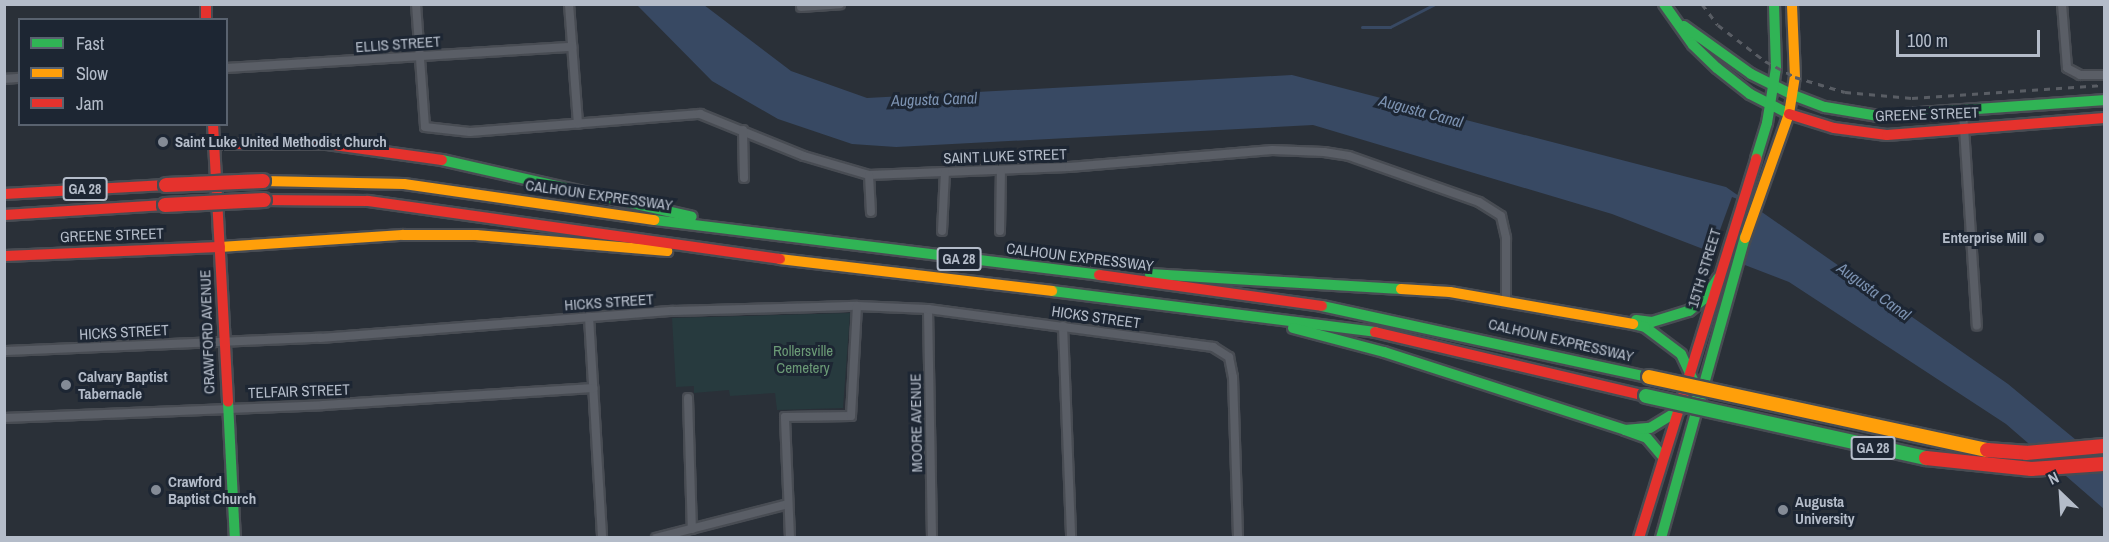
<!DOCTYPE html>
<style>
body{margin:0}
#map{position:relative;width:2109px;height:542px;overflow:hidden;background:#2a3038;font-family:"Archivo Narrow",sans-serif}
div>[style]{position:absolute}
.green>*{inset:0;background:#273a3e}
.water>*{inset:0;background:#384963}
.pier>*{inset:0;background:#2a3038;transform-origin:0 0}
.stream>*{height:3px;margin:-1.5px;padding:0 1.5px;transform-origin:1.5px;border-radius:1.5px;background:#384963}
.roads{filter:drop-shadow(2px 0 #484c53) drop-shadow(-2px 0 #484c53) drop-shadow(0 2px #484c53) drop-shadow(0 -2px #484c53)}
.street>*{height:8px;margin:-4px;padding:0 4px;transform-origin:4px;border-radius:4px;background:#5a5e66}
.fast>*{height:10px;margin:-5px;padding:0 5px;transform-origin:5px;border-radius:5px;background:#30b455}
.slow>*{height:10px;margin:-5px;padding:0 5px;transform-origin:5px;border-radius:5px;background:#ff9f0a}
.jam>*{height:10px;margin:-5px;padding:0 5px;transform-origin:5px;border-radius:5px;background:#e5322d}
.rail>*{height:3px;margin-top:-1.5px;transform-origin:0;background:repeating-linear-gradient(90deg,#595d64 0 6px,transparent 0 12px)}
.bridges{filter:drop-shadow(2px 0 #474c53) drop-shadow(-2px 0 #474c53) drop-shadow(0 2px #474c53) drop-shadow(0 -2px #474c53)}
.fast-bridge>*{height:14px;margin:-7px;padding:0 7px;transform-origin:7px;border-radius:7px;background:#30b455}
.slow-bridge>*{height:14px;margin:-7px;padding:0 7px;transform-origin:7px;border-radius:7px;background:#ff9f0a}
.jam-bridge>*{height:14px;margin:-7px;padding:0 7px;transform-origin:7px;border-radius:7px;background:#e5322d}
.dots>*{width:16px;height:16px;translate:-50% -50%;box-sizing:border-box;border:3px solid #1d2633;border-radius:50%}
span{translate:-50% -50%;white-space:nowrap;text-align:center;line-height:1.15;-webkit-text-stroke:6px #1d2633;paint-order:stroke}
.shield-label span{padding:2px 4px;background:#1d2633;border:2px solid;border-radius:4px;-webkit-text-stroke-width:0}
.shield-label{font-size:14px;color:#b4bcc9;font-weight:700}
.street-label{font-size:15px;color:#b4bcc9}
.poi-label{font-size:15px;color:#b4bcc9;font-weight:700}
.left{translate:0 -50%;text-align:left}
.right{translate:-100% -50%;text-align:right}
.park-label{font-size:15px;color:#6b9a76}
.water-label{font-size:16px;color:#7c92b1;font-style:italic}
.frame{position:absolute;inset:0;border:6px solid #b4bcc9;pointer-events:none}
.legend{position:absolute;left:18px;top:18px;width:210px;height:108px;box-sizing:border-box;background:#1d2633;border:2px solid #59626f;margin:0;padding:8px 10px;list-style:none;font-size:18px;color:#b4bcc9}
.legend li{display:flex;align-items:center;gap:12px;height:30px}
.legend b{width:30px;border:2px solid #59626f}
.north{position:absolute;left:2031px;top:464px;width:60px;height:60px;-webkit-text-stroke:4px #1d2633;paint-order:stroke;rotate:335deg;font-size:16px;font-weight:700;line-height:24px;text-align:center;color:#b4bcc9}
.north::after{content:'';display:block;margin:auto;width:21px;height:27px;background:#b4bcc9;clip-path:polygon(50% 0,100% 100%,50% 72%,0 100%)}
.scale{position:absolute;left:1896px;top:30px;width:144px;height:27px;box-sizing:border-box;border:3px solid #b4bcc9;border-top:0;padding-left:8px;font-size:18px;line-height:21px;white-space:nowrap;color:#b4bcc9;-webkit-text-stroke:4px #1d2633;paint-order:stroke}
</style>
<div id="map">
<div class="green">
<i style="clip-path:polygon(850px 313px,843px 408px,777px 410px,775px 393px,730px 396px,729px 390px,694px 393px,694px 386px,676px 387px,672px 318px)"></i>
</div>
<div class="water">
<i style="clip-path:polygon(637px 5px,704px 5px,791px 71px,867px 98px,1292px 75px,1726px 187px,2008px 384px,2104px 463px,2104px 509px,2006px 424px,1789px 282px,1612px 214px,1313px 125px,896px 147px,852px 144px,778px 119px,712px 81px)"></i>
</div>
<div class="pier">
<i style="left:1732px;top:197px;width:32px;height:62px;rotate:20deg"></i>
</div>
<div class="stream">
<i style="left:1362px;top:27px;width:28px"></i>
<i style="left:1390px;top:27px;width:51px;rotate:-27.1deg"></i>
</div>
<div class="roads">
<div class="street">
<i style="left:416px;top:4px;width:123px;rotate:85.8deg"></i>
<i style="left:425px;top:127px;width:45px;rotate:6.3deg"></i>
<i style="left:470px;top:132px;width:231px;rotate:-4.5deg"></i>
<i style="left:700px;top:114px;width:112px;rotate:22deg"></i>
<i style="left:804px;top:156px;width:68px;rotate:16.3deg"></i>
<i style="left:869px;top:175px;width:200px;rotate:-2.3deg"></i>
<i style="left:1069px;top:167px;width:204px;rotate:-4.8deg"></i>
<i style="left:1272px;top:150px;width:52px;rotate:2.2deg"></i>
<i style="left:1324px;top:152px;width:25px;rotate:9deg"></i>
<i style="left:1349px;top:156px;width:138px;rotate:19.5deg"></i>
<i style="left:1479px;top:202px;width:26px;rotate:32deg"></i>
<i style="left:1501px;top:216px;width:23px;rotate:77deg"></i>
<i style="left:1506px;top:238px;width:62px;rotate:90deg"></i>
<i style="left:569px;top:4px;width:120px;rotate:85.7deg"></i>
<i style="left:2062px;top:4px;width:64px;rotate:85.5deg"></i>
<i style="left:2067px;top:68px;width:15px;rotate:28deg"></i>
<i style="left:2080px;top:75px;width:24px"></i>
<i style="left:801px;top:7px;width:39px;rotate:-4deg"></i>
<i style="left:226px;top:68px;width:347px;rotate:-3.5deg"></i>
<i style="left:4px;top:79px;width:16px;rotate:-4deg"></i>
<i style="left:1963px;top:112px;width:214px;rotate:86.3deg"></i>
<i style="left:743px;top:130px;width:48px;rotate:88.8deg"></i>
<i style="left:869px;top:175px;width:37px;rotate:87deg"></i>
<i style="left:942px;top:231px;width:59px;rotate:-87.1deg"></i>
<i style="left:1000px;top:231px;width:61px;rotate:-89.1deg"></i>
<i style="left:928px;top:309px;width:229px;rotate:89deg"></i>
<i style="left:589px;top:317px;width:221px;rotate:86.6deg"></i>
<i style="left:1063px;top:326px;width:212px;rotate:87.8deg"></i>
<i style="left:4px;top:351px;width:316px;rotate:-2.4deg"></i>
<i style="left:320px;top:338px;width:354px;rotate:-4.4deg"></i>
<i style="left:673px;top:311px;width:184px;rotate:-1.6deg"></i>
<i style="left:857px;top:306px;width:71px;rotate:2.4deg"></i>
<i style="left:928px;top:309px;width:288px;rotate:7.6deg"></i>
<i style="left:1213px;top:347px;width:19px;rotate:32deg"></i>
<i style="left:1229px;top:357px;width:20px;rotate:79deg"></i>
<i style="left:1233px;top:377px;width:161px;rotate:88.2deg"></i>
<i style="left:688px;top:398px;width:131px;rotate:88.3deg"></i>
<i style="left:4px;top:418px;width:319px;rotate:-2.3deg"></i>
<i style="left:323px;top:405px;width:271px;rotate:-3.6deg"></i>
<i style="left:656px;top:538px;width:136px;rotate:-14.4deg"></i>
<i style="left:790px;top:538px;width:121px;rotate:-92.4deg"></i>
<i style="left:785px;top:417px;width:66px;rotate:-0.9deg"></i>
<i style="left:851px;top:416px;width:110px;rotate:-86.9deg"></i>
</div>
<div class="fast">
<i style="left:1664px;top:4px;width:50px;rotate:54.7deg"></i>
<i style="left:1693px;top:45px;width:33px;rotate:44deg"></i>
<i style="left:1717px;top:68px;width:42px;rotate:38.2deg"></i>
<i style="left:1750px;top:94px;width:44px;rotate:27.1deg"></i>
<i style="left:1684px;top:26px;width:82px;rotate:35.6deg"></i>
<i style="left:1751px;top:74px;width:47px;rotate:26.6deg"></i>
<i style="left:1793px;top:95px;width:34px;rotate:21deg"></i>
<i style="left:1825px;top:107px;width:54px;rotate:9.6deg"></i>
<i style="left:1878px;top:116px;width:227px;rotate:-4deg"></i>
<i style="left:1756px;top:159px;width:38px;rotate:-73deg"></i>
<i style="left:1767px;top:123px;width:56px;rotate:-80.7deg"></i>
<i style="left:1776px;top:68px;width:64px;rotate:-91.8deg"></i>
<i style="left:442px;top:160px;width:256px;rotate:12.8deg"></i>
<i style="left:654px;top:220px;width:448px;rotate:7deg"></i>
<i style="left:1150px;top:274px;width:251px;rotate:3.4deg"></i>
<i style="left:1052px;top:291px;width:326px;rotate:7.2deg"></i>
<i style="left:1322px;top:306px;width:335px;rotate:12.3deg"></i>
<i style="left:1636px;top:320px;width:16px;rotate:7deg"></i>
<i style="left:1652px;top:322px;width:39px;rotate:-17deg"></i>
<i style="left:1689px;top:311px;width:19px;rotate:-39deg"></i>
<i style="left:1704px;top:299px;width:25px;rotate:-56deg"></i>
<i style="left:1293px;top:328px;width:94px;rotate:14.8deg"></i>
<i style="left:1384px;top:352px;width:253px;rotate:17.9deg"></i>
<i style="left:1625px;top:430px;width:23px;rotate:20deg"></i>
<i style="left:1647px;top:438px;width:25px;rotate:50deg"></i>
<i style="left:228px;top:402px;width:136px;rotate:87.1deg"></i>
<i style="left:1625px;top:430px;width:25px;rotate:-5deg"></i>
<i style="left:1650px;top:428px;width:60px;rotate:-31.3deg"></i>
<i style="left:1701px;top:397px;width:47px;rotate:-114.9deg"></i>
<i style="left:1681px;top:354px;width:45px;rotate:-143.1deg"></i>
<i style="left:1645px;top:327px;width:12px;rotate:-166deg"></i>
<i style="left:1661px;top:538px;width:312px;rotate:-74.4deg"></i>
</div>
<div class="slow">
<i style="left:263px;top:181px;width:141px;rotate:1.2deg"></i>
<i style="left:404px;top:184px;width:253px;rotate:8.2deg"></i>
<i style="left:1745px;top:238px;width:132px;rotate:-70.5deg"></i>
<i style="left:1789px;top:114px;width:37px;rotate:-81deg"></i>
<i style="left:1795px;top:77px;width:73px;rotate:-92.4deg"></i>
<i style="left:220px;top:247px;width:183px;rotate:-3.8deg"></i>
<i style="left:403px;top:235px;width:73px"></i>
<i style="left:476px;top:235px;width:192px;rotate:4.8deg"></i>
<i style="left:780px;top:259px;width:274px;rotate:6.7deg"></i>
<i style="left:1401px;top:289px;width:49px;rotate:3.5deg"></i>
<i style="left:1450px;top:292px;width:186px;rotate:9.9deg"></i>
</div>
<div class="jam">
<i style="left:206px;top:4px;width:16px;rotate:90deg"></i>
<i style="left:1789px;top:114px;width:47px;rotate:17.3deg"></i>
<i style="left:1834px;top:128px;width:53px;rotate:7.5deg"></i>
<i style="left:1887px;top:135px;width:218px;rotate:-4.5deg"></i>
<i style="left:213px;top:124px;width:278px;rotate:86.9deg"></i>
<i style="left:215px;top:144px;width:112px"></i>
<i style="left:327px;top:144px;width:116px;rotate:7.9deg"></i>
<i style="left:4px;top:194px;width:162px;rotate:-3.2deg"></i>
<i style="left:264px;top:200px;width:104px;rotate:0.6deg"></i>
<i style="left:368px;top:201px;width:416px;rotate:8deg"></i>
<i style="left:4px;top:215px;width:161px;rotate:-3.6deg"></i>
<i style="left:4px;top:256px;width:216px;rotate:-2.4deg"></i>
<i style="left:1099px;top:275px;width:225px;rotate:7.9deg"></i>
<i style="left:1375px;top:332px;width:278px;rotate:13.3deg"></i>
<i style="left:1639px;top:538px;width:397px;rotate:-72.8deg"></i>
</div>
</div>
<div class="rail">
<i style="left:1702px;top:4px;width:26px;rotate:53deg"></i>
<i style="left:1718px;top:25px;width:59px;rotate:37.5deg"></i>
<i style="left:1765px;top:61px;width:34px;rotate:28deg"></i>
<i style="left:1795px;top:77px;width:52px;rotate:16.7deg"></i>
<i style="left:1845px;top:92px;width:67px;rotate:5.1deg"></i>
<i style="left:1912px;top:98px;width:192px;rotate:-3.9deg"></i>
</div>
<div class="bridges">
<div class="fast-bridge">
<i style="left:1646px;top:396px;width:287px;rotate:12.5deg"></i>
</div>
<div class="slow-bridge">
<i style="left:1649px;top:377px;width:346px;rotate:12.2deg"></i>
</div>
<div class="jam-bridge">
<i style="left:166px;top:185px;width:97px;rotate:-2.4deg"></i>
<i style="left:165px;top:205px;width:99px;rotate:-2.9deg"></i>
<i style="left:1987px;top:450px;width:39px;rotate:4deg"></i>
<i style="left:2026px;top:453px;width:78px;rotate:-5.1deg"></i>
<i style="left:1926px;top:458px;width:106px;rotate:6deg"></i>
<i style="left:2031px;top:469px;width:73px;rotate:-3.9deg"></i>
</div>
</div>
<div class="dots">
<i style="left:163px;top:142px;background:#848b96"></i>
<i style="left:2039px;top:238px;background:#848b96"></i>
<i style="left:66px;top:385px;background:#848b96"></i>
<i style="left:156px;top:490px;background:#848b96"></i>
<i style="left:1783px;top:510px;background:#848b96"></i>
</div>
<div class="shield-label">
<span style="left:85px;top:189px">GA 28</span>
<span style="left:959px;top:259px">GA 28</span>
<span style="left:1873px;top:448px">GA 28</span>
</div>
<div class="street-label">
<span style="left:398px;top:44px;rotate:-4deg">ELLIS STREET</span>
<span style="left:1927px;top:114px;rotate:-2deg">GREENE STREET</span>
<span style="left:1005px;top:156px;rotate:-2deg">SAINT LUKE STREET</span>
<span style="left:599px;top:195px;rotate:8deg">CALHOUN EXPRESSWAY</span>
<span style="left:112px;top:235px;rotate:-2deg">GREENE STREET</span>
<span style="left:1080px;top:257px;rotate:7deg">CALHOUN EXPRESSWAY</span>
<span style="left:1704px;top:268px;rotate:-73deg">15TH STREET</span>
<span style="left:609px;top:302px;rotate:-4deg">HICKS STREET</span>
<span style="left:1096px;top:317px;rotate:8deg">HICKS STREET</span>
<span style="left:124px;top:332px;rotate:-3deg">HICKS STREET</span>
<span style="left:207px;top:332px;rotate:-92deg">CRAWFORD AVENUE</span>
<span style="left:1561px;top:340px;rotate:13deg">CALHOUN EXPRESSWAY</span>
<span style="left:299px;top:391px;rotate:-2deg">TELFAIR STREET</span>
<span style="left:916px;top:423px;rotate:-91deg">MOORE AVENUE</span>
</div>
<div class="poi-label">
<span class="left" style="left:175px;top:142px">Saint Luke United Methodist Church</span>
<span class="right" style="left:2027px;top:238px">Enterprise Mill</span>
<span class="left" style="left:78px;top:385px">Calvary Baptist<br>Tabernacle</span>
<span class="left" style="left:168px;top:490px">Crawford<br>Baptist Church</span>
<span class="left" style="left:1795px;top:510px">Augusta<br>University</span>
</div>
<div class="park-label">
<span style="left:803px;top:359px">Rollersville<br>Cemetery</span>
</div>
<div class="water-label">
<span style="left:934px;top:99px;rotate:-2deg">Augusta Canal</span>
<span style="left:1421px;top:111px;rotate:15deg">Augusta Canal</span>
<span style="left:1874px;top:291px;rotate:36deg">Augusta Canal</span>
</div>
<div class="frame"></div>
<ul class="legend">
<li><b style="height:8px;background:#30b455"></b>Fast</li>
<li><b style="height:8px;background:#ff9f0a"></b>Slow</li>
<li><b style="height:8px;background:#e5322d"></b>Jam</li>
</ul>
<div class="north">N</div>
<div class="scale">100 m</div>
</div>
